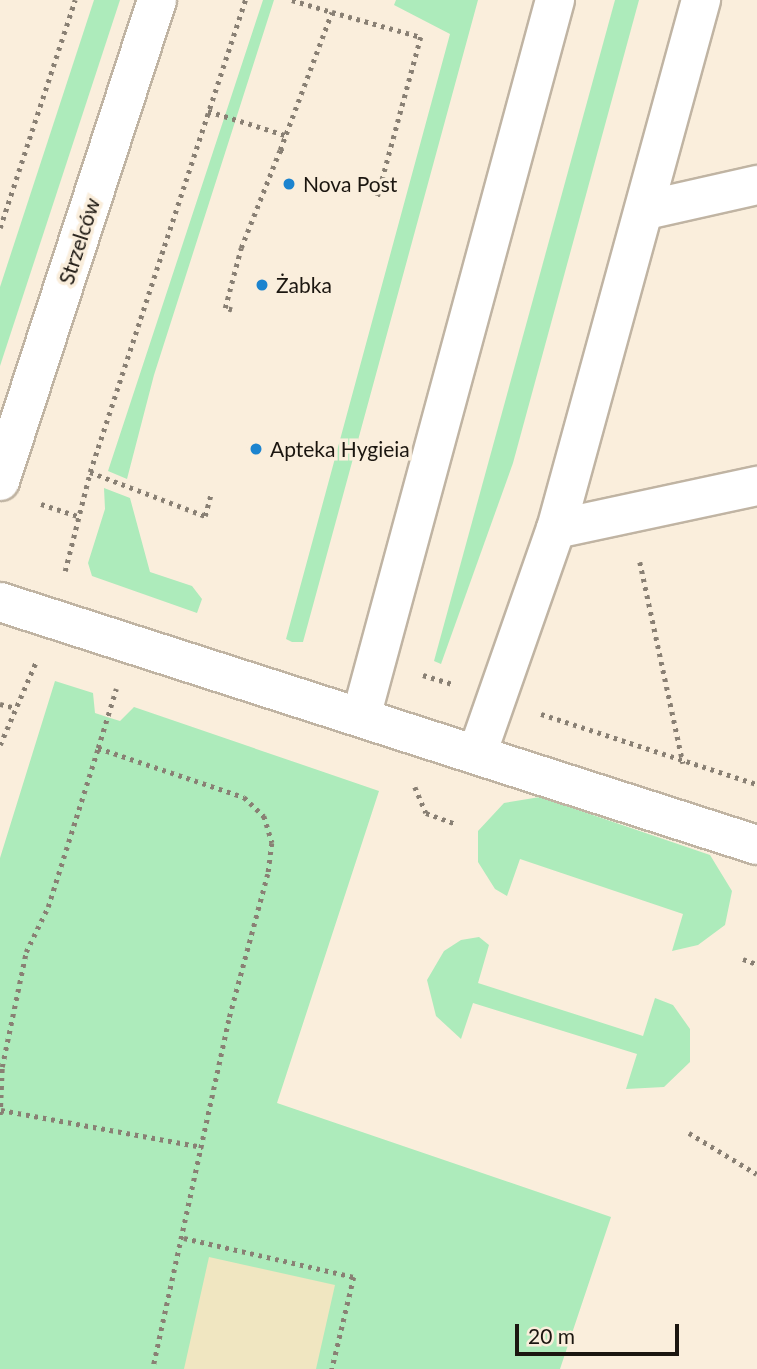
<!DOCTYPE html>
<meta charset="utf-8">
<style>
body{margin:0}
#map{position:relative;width:757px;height:1369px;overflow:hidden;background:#faeedc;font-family:Lato,sans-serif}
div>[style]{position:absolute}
.green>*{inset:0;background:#adebbb}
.sand>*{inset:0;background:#f0e6c1}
.path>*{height:4.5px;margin-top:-2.25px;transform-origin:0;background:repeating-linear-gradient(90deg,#898074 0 3.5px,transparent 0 8.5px)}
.roads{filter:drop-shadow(2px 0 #c0b4a3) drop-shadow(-2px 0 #c0b4a3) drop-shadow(0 2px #c0b4a3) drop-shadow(0 -2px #c0b4a3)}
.minor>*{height:38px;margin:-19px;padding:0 19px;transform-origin:19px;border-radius:19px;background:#fff}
.dots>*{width:19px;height:19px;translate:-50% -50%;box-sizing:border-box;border:4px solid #faeedc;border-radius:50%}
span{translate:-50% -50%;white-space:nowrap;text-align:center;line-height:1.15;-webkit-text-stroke:7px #faeedc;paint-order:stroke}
.poi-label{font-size:21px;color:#1b1610}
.left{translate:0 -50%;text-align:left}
.street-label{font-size:21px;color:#1b1610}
.scale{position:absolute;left:515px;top:1324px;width:164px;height:32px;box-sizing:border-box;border:4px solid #1b1610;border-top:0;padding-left:9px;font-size:21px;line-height:24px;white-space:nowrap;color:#1b1610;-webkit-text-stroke:5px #faeedc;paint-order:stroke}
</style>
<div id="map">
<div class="green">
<i style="clip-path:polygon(94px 0,120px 0,0 366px,0 287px)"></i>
<i style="clip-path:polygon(263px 0,274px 0,154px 375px,127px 479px,108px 471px)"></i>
<i style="clip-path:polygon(396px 0,478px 0,303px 642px,292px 642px,286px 639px,450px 34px,394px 5px)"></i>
<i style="clip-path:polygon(615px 0,639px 0,513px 463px,441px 664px,434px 661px)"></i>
<i style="clip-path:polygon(104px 488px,130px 498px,150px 572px,192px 586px,202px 599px,197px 613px,92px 576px,88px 563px,105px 509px)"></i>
<i style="clip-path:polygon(55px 681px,93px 693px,95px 713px,107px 717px,120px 721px,134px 707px,379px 791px,277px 1103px,611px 1217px,560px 1369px,0 1369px,0 858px)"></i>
<i style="clip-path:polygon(540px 797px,710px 855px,732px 891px,725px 925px,698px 945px,672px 951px,683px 914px,520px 859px,507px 896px,495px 889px,478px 862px,478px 831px,504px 803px)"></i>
<i style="clip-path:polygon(479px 937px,489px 945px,478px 983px,643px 1036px,655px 998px,673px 1005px,690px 1029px,690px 1062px,664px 1087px,626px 1089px,637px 1054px,473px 1003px,461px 1039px,436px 1016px,427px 980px,444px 951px,461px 940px)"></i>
</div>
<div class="sand">
<i style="clip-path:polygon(209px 1257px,335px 1285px,316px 1369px,184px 1369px)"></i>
</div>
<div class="path">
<i style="left:292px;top:0;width:42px;rotate:16.7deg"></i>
<i style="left:208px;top:111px;width:81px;rotate:17.3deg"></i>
<i style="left:280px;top:150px;width:147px;rotate:-69.4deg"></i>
<i style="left:332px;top:12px;width:92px;rotate:15.7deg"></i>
<i style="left:421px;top:37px;width:168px;rotate:105.2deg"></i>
<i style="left:0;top:228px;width:240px;rotate:-71.8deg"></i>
<i style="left:232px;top:310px;width:7px;rotate:-164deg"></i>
<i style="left:225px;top:308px;width:62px;rotate:-75.1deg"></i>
<i style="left:241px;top:248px;width:105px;rotate:-68.3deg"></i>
<i style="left:280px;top:150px;width:5px;rotate:22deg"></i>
<i style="left:90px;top:472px;width:123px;rotate:20.9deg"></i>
<i style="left:205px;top:516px;width:24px;rotate:-75deg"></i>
<i style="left:41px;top:504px;width:39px;rotate:18deg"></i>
<i style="left:640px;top:562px;width:206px;rotate:77.9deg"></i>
<i style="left:65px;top:571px;width:102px;rotate:-75.8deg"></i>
<i style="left:90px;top:472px;width:497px;rotate:-71.8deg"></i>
<i style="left:423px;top:675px;width:30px;rotate:17deg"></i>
<i style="left:0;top:704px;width:16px;rotate:14deg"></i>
<i style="left:541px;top:714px;width:227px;rotate:18deg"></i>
<i style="left:0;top:745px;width:90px;rotate:-66.6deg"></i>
<i style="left:98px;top:748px;width:62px;rotate:-73deg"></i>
<i style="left:415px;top:787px;width:28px;rotate:67deg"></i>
<i style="left:426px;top:813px;width:30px;rotate:20deg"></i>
<i style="left:743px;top:959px;width:15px;rotate:20deg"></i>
<i style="left:1px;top:1110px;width:205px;rotate:10.4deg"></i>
<i style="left:0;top:1115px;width:48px;rotate:-87.6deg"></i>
<i style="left:2px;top:1067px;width:117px;rotate:-78.2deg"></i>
<i style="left:26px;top:952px;width:50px;rotate:-63.9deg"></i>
<i style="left:48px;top:907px;width:167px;rotate:-72.5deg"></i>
<i style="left:98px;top:748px;width:154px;rotate:18.6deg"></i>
<i style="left:244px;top:797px;width:28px;rotate:44deg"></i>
<i style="left:264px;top:816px;width:28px;rotate:73deg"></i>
<i style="left:272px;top:843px;width:31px;rotate:97deg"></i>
<i style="left:268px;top:874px;width:151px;rotate:105deg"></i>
<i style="left:229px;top:1020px;width:357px;rotate:102.3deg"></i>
<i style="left:689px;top:1133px;width:79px;rotate:31.1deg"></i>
<i style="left:184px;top:1238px;width:174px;rotate:12.9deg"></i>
<i style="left:354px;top:1277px;width:95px;rotate:103.4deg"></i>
</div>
<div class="roads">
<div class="minor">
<i style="left:646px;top:210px;width:114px;rotate:-12.7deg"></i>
<i style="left:0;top:481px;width:506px;rotate:-71.92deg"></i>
<i style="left:556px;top:529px;width:206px;rotate:-12.1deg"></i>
<i style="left:0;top:602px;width:795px;rotate:17.8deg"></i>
<i style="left:361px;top:717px;width:743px;rotate:-74.86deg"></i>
<i style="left:477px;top:754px;width:238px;rotate:-70.7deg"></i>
<i style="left:556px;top:529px;width:549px;rotate:-74.67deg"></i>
</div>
</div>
<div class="dots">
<i style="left:289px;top:184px;background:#1c84cf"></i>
<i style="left:262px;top:285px;background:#1c84cf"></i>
<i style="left:256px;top:449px;background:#1c84cf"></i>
</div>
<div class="poi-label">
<span class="left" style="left:303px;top:184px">Nova Post</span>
<span class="left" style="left:276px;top:285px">Żabka</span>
<span class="left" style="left:270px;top:449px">Apteka Hygieia</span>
</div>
<div class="street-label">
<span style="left:79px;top:241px;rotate:-72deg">Strzelców</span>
</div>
<div class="scale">20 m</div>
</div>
